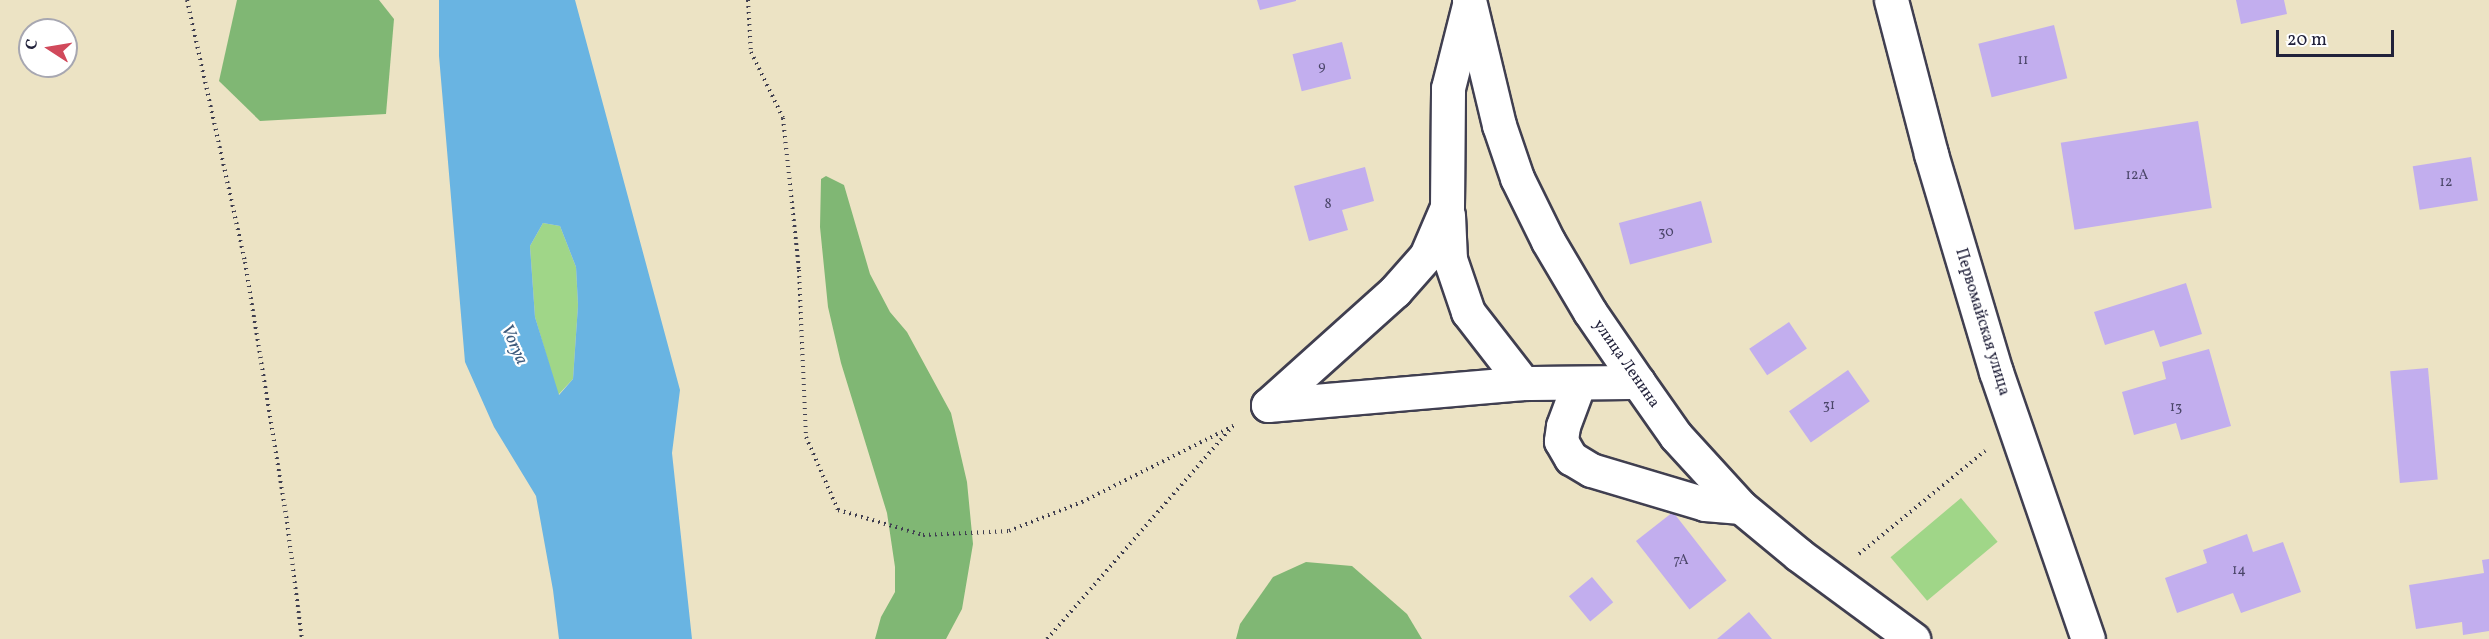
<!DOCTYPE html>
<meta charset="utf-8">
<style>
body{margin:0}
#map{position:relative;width:2489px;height:639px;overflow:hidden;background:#ece3c4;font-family:Vollkorn,serif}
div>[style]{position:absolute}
.green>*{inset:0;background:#a0d688;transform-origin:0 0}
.forest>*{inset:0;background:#80b774}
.water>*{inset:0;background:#69b4e2}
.building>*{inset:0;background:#c2aeee;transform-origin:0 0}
.path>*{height:4px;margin-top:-2px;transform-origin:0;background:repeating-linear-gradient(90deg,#403f50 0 1.5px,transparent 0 6px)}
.roads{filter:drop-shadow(2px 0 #403f50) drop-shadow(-2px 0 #403f50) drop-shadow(0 2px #403f50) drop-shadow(0 -2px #403f50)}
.minor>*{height:33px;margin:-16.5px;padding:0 16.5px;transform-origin:16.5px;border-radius:16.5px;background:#fff}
span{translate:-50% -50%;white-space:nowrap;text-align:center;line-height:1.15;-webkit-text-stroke:4.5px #fff;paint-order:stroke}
.number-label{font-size:14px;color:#4a4568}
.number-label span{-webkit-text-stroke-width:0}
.street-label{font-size:16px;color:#22223b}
.water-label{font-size:18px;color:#3e5c7e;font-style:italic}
.north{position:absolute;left:18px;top:18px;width:60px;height:60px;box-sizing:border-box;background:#fff;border:2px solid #a7a7b1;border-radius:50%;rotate:282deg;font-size:16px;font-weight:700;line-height:24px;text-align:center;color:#22223b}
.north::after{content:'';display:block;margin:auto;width:21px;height:27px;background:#d1495b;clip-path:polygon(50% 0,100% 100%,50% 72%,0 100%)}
.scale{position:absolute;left:2276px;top:30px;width:118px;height:27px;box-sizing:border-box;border:3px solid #22223b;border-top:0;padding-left:8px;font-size:18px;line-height:21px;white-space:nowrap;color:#22223b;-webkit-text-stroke:4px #fff;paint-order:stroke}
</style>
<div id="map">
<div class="green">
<i style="clip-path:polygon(543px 223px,560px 226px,576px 267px,578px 305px,573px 379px,558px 395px,535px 317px,530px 246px)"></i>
<i style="left:1961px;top:498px;width:57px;height:92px;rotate:50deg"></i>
</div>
<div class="forest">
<i style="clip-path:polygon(237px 0,379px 0,394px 19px,386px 114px,260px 121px,219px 81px)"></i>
<i style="clip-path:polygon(826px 176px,844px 185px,870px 274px,890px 312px,907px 332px,951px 413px,967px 482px,973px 544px,962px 609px,946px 639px,875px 639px,881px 617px,895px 592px,895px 567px,887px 513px,841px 363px,828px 307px,820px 227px,821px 179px)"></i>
<i style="clip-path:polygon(1306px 562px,1352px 566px,1407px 614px,1422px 639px,1236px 639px,1240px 624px,1273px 577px)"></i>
</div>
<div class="water">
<i style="clip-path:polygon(evenodd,439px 0,575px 0,680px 390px,672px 453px,692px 639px,559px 639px,553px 590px,536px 496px,494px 427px,465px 362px,439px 56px,439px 0,543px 223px,560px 226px,576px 267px,578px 305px,573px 379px,559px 395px,535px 317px,530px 246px,543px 223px)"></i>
</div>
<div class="building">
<i style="clip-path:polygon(1257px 0,1296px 0,1296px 1px,1260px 10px)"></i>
<i style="clip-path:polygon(2236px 0,2284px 0,2287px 14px,2241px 24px)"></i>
<i style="left:2054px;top:25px;width:55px;height:78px;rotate:76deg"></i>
<i style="left:1342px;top:42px;width:38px;height:51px;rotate:76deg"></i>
<i style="left:2198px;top:121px;width:88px;height:139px;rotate:81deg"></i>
<i style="left:2471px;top:157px;width:44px;height:59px;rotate:81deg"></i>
<i style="clip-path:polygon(1365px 167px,1374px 201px,1342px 210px,1348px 230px,1309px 241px,1294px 186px)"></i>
<i style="left:1701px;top:201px;width:43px;height:85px;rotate:75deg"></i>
<i style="clip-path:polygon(2186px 283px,2202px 334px,2160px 347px,2154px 330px,2105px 345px,2094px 312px)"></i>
<i style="left:1789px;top:322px;width:32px;height:48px;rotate:56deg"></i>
<i style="clip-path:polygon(2209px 349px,2231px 426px,2181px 440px,2176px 423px,2134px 435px,2122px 392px,2166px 379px,2162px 362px)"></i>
<i style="left:2428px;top:368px;width:112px;height:38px;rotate:85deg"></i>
<i style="left:1848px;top:370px;width:38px;height:72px;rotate:55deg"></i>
<i style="left:1673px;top:512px;width:87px;height:47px;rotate:52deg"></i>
<i style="clip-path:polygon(2247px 534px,2253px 552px,2283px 542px,2301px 592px,2241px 613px,2233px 593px,2177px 613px,2165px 578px,2207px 563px,2203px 550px)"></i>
<i style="clip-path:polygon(2489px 559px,2489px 631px,2463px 635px,2462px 622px,2416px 629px,2409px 585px,2484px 573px,2482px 560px)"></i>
<i style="left:1592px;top:577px;width:33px;height:30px;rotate:50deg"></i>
<i style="clip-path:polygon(1749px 612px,1772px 639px,1717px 639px)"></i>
</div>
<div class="path">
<i style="left:187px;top:0;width:268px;rotate:77.5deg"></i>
<i style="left:245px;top:262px;width:263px;rotate:80.8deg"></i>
<i style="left:287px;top:522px;width:118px;rotate:82.7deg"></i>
<i style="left:748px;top:0;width:52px;rotate:86.7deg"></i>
<i style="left:751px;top:52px;width:73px;rotate:64.1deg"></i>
<i style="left:783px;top:118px;width:153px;rotate:84deg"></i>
<i style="left:799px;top:270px;width:167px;rotate:87.6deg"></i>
<i style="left:806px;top:437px;width:80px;rotate:66.3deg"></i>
<i style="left:838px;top:510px;width:89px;rotate:16.4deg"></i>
<i style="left:923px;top:535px;width:86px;rotate:-2.7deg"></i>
<i style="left:1009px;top:531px;width:79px;rotate:-21.7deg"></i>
<i style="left:1082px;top:502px;width:171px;rotate:-26.7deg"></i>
<i style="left:1859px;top:554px;width:163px;rotate:-39.3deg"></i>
<i style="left:1047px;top:639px;width:281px;rotate:-48.9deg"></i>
</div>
<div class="roads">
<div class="minor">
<i style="left:1469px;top:0;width:129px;rotate:76.5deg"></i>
<i style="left:1499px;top:125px;width:56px;rotate:71.2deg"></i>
<i style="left:1517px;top:178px;width:70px;rotate:63.8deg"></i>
<i style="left:1548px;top:241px;width:82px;rotate:59.4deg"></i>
<i style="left:1590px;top:312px;width:85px;rotate:55.6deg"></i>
<i style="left:1638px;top:382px;width:66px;rotate:54.9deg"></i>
<i style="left:1676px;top:436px;width:96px;rotate:47.5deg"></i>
<i style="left:1741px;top:507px;width:75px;rotate:39.6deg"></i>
<i style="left:1799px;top:555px;width:142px;rotate:36.4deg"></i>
<i style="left:1891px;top:0;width:159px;rotate:75.4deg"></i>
<i style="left:1931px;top:154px;width:227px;rotate:73.4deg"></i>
<i style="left:1996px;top:372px;width:282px;rotate:71deg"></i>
<i style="left:1448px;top:215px;width:44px;rotate:87.4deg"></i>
<i style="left:1450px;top:259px;width:56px;rotate:71.2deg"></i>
<i style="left:1468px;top:312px;width:90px;rotate:52.2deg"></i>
<i style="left:1579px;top:383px;width:46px;rotate:110.4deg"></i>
<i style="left:1563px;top:426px;width:15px;rotate:98deg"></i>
<i style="left:1561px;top:441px;width:20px;rotate:60deg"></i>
<i style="left:1571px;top:458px;width:23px;rotate:31deg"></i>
<i style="left:1591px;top:470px;width:119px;rotate:16.6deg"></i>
<i style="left:1705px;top:504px;width:36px;rotate:5deg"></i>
<i style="left:1268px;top:405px;width:171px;rotate:-41.9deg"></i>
<i style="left:1395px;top:291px;width:47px;rotate:-48.5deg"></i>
<i style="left:1426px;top:256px;width:53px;rotate:-66.8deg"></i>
<i style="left:1447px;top:207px;width:119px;rotate:-89.5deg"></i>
<i style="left:1448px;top:88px;width:86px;rotate:-75.8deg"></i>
<i style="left:1268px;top:405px;width:256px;rotate:-4.9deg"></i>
<i style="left:1523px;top:383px;width:115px;rotate:-0.5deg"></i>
</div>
</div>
<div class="number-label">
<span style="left:2023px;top:61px">11</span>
<span style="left:1322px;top:67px">9</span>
<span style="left:2137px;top:176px">12А</span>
<span style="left:2446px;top:183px">12</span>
<span style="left:1328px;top:205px">8</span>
<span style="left:1666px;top:233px">30</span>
<span style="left:1829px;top:406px">31</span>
<span style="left:2176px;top:408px">13</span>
<span style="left:1681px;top:561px">7А</span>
<span style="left:2239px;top:571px">14</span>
</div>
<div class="street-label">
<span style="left:1982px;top:322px;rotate:73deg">Первомайская улица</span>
<span style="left:1626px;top:364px;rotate:55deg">улица Ленина</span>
</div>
<div class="water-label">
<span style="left:513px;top:345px;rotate:66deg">Vorya</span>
</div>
<div class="north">С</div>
<div class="scale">20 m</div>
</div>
